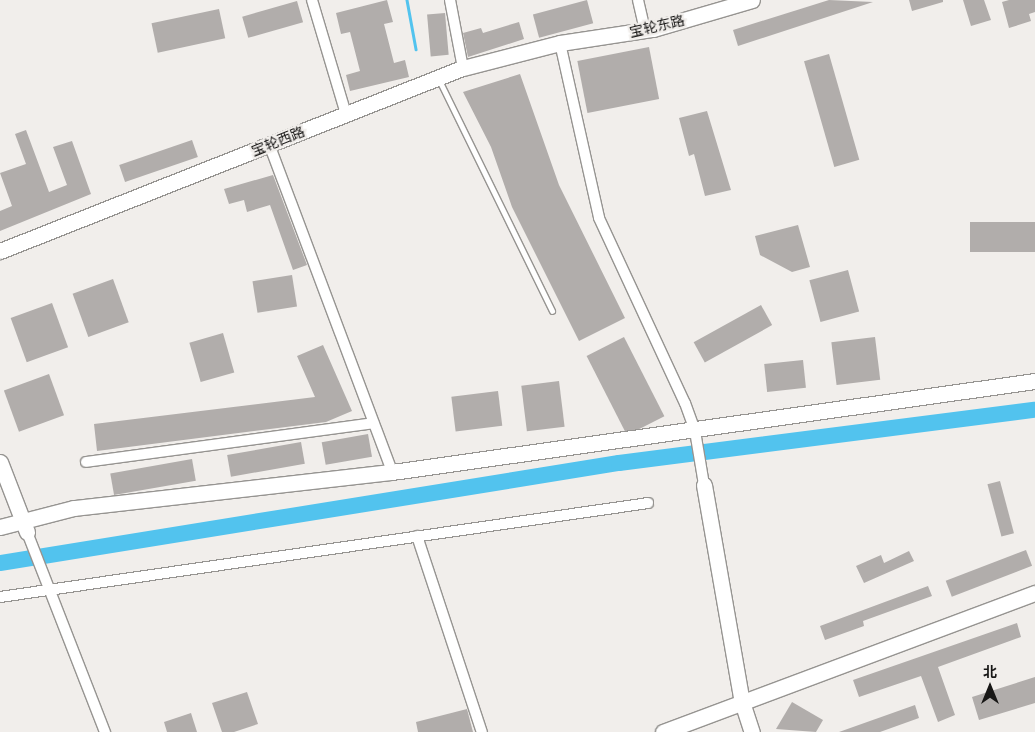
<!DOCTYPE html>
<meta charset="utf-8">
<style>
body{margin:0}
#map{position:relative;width:1035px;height:732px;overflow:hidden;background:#f1eeeb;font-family:"DejaVu Sans","Noto Sans SC",sans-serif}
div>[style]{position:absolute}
.stream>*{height:2.5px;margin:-1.25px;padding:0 1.25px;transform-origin:1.25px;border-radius:1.25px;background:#52c3ee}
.river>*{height:16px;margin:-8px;padding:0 8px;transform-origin:8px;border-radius:8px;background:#52c3ee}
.building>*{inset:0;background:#b1adab;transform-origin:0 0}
.roads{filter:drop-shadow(1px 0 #969491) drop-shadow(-1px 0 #969491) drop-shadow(0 1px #969491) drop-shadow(0 -1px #969491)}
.lane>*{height:5px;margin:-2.5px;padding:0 2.5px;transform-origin:2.5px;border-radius:2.5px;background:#fff}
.street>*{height:10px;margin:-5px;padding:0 5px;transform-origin:5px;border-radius:5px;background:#fff}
.secondary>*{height:15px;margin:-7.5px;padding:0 7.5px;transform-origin:7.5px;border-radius:7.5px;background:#fff}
span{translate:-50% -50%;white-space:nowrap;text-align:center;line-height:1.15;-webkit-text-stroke:4.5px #f1eeeb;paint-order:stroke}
.street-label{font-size:14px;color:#181716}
.north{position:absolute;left:965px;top:662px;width:50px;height:50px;-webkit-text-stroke:4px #f1eeeb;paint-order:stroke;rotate:0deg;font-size:14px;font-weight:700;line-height:20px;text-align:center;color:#181716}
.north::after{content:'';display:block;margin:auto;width:18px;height:22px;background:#181716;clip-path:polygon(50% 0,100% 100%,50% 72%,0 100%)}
</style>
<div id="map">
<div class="stream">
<i style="left:407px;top:0;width:50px;rotate:79.6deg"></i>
</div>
<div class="river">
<i style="left:0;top:563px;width:627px;rotate:-9.18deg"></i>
<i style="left:619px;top:463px;width:419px;rotate:-7.3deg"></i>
</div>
<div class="building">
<i style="clip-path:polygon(387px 0,393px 22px,384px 24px,394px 63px,405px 60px,409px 77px,350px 91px,346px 75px,360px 71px,350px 32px,341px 34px,336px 13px)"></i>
<i style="left:587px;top:0;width:24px;height:56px;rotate:75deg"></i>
<i style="clip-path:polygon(829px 0,873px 2px,738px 46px,733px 30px)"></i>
<i style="clip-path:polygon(909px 0,943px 0,943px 2px,912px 11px)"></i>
<i style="clip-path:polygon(963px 0,984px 0,991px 20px,971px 26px)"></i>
<i style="clip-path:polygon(1009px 0,1035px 0,1035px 12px,1029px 14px,1031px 21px,1009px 28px,1002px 2px)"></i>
<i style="left:297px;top:1px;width:22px;height:57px;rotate:74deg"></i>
<i style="left:219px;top:9px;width:30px;height:69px;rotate:78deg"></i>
<i style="left:445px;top:13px;width:42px;height:18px;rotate:85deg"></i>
<i style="clip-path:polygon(519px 22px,524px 39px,468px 57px,463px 33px,481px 28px,483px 33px)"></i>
<i style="left:649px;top:47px;width:53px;height:73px;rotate:79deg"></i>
<i style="left:829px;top:54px;width:110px;height:26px;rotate:74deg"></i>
<i style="clip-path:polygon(520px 74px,559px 185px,625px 318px,579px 341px,512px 207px,491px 147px,463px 92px)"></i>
<i style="clip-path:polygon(707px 111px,731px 190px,705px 196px,694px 154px,689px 156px,679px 118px)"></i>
<i style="clip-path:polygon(26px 130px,49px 192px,67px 185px,53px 147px,72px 141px,91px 194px,0 231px,0 211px,12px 206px,0 173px,26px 164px,15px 134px)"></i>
<i style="left:192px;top:140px;width:18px;height:77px;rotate:71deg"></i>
<i style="clip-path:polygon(273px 175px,307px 265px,293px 270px,270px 205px,247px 212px,244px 200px,229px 204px,224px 189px)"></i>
<i style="left:1035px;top:222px;width:30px;height:65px;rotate:90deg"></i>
<i style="clip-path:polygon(798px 225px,810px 267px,792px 272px,760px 255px,755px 236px)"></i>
<i style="left:848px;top:270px;width:43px;height:40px;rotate:75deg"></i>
<i style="left:292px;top:275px;width:32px;height:40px;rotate:81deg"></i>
<i style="left:113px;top:279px;width:46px;height:43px;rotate:70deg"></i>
<i style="left:52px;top:303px;width:47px;height:44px;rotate:70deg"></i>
<i style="left:761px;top:305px;width:23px;height:77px;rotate:61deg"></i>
<i style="left:223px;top:333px;width:41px;height:35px;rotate:74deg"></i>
<i style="left:624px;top:337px;width:89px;height:42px;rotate:63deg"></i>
<i style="left:875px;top:337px;width:43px;height:44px;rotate:83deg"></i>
<i style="clip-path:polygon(323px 345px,352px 411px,326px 422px,97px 451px,94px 424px,315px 397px,297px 356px)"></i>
<i style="left:803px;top:360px;width:28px;height:39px;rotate:84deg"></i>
<i style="left:49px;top:374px;width:44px;height:48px;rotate:70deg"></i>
<i style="left:559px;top:381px;width:46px;height:38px;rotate:83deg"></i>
<i style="left:498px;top:391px;width:35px;height:47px;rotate:83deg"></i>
<i style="left:368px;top:434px;width:23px;height:47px;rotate:80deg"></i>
<i style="left:301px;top:442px;width:22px;height:75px;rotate:80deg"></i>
<i style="left:192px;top:459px;width:22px;height:83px;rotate:80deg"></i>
<i style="left:1000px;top:481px;width:54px;height:13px;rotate:75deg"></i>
<i style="left:1026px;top:550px;width:17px;height:86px;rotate:69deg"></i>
<i style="clip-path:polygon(909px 551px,914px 561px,864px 583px,856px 566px,881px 555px,884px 563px)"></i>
<i style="clip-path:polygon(928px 586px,932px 596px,863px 621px,864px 626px,825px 640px,820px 626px)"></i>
<i style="clip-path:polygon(1017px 623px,1021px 637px,938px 667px,955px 715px,938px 722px,921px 676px,859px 697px,853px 680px)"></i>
<i style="clip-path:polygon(1035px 677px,1035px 703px,979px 720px,972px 697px)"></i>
<i style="clip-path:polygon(247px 692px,258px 724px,234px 732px,222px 732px,212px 703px)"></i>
<i style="clip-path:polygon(792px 702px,823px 720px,816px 732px,776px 729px)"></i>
<i style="clip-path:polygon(915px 705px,919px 718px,880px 732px,839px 732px)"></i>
<i style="clip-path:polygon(467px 709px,473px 732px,418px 732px,416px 722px)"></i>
<i style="clip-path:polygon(191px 713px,197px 732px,167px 732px,164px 722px)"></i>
</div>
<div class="roads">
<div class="lane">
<i style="left:439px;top:80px;width:257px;rotate:63.9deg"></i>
</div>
<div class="street">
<i style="left:312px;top:0;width:119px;rotate:73.4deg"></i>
<i style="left:450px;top:0;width:69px;rotate:79.2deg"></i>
<i style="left:638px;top:0;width:31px;rotate:77deg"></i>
<i style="left:560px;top:43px;width:179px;rotate:77.4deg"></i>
<i style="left:599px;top:218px;width:204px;rotate:65.1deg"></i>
<i style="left:685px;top:403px;width:30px;rotate:70deg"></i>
<i style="left:695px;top:431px;width:55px;rotate:80.5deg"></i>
<i style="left:269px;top:144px;width:350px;rotate:69.4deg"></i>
<i style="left:86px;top:462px;width:290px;rotate:-7.7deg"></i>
<i style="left:27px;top:532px;width:215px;rotate:68.7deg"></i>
<i style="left:417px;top:536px;width:206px;rotate:71.7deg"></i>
<i style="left:0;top:597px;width:655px;rotate:-8.25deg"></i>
</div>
<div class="secondary">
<i style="left:0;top:251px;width:498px;rotate:-21.6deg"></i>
<i style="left:463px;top:68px;width:100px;rotate:-14.5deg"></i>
<i style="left:560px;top:43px;width:94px;rotate:-8.6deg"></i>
<i style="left:653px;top:29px;width:103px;rotate:-16.3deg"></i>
<i style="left:0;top:462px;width:75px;rotate:68.9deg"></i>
<i style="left:704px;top:485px;width:220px;rotate:80.1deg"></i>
<i style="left:742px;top:702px;width:32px;rotate:72deg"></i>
<i style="left:0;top:527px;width:76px;rotate:-14.4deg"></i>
<i style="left:74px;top:508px;width:320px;rotate:-6.5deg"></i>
<i style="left:392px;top:472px;width:649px;rotate:-8.06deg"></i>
<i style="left:663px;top:732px;width:397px;rotate:-20.5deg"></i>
</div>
</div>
<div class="street-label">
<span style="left:657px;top:26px;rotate:-13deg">宝轮东路</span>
<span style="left:278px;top:141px;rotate:-22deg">宝轮西路</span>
</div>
<div class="north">北</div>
</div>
